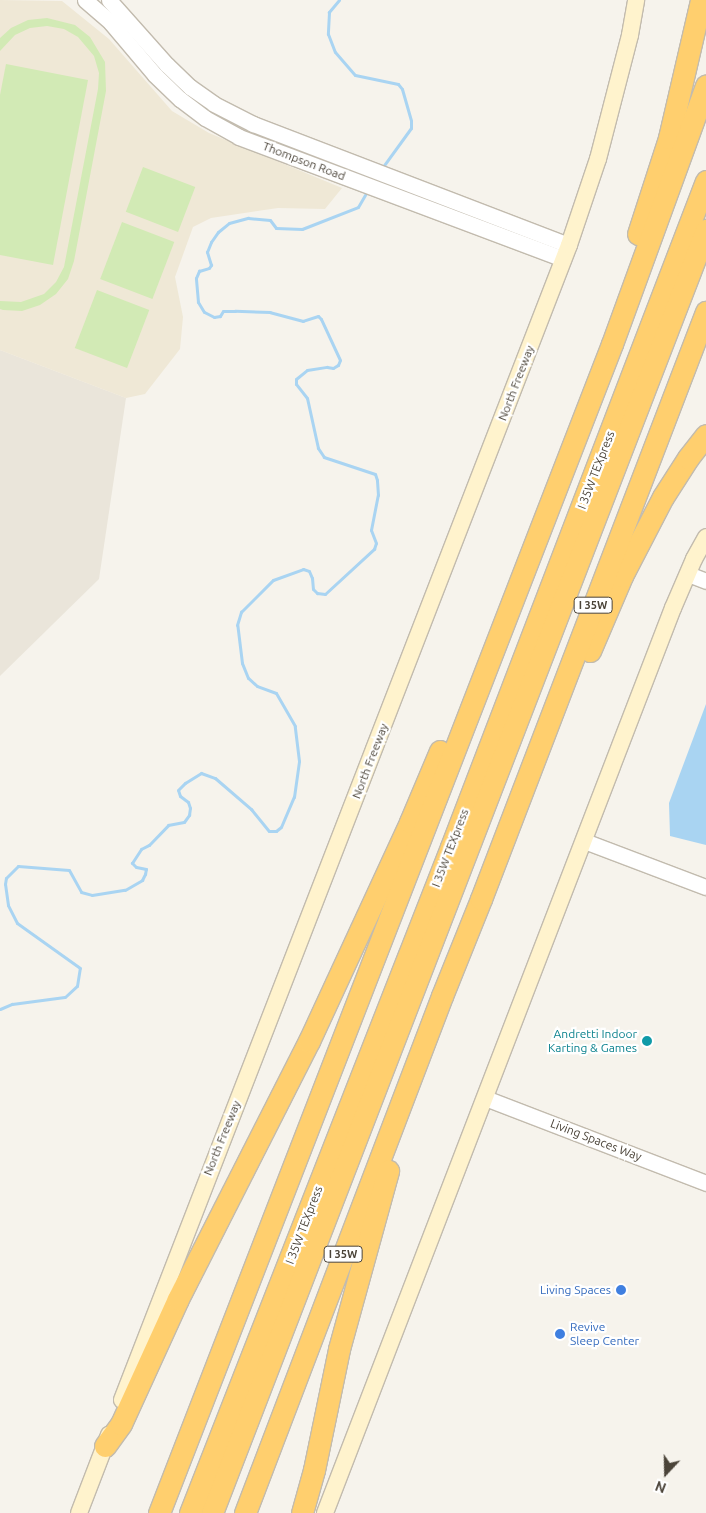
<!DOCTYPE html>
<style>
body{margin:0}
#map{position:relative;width:706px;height:1513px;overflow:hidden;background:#f6f3ec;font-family:Ubuntu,sans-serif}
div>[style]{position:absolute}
.residential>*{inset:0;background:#eae5da}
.education>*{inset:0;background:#efe8d6}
.green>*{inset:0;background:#d2eab5;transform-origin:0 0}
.water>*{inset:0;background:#a9d4f2}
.stream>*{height:3px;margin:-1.5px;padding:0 1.5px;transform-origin:1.5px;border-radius:1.5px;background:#a9d4f2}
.roads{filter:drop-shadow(1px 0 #c2bbae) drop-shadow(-1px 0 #c2bbae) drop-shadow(0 1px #c2bbae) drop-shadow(0 -1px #c2bbae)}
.tertiary>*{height:15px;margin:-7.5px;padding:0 7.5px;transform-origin:7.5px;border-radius:7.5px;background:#fff}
.secondary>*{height:16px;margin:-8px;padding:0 8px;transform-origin:8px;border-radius:8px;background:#fff3cd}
.motorway>*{height:21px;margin:-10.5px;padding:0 10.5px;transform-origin:10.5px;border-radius:10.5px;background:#ffcf6e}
.dots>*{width:14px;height:14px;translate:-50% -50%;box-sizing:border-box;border:2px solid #fff;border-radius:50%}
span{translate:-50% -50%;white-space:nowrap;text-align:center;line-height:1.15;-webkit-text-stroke:4.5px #fff;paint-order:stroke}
.shield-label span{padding:1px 4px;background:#fff;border:1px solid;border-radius:4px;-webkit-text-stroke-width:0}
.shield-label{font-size:11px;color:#4b4439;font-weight:700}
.street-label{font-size:12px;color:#4b4439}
.culture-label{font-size:12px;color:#0d838f}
.right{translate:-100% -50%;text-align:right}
.shop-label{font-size:12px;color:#366cbe}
.left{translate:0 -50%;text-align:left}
.north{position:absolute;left:641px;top:1448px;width:50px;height:50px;-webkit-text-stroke:4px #fff;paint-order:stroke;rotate:201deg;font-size:14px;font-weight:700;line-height:20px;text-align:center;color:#4b4439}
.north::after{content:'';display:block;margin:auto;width:18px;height:22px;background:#4b4439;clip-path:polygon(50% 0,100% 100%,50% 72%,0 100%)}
</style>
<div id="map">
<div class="residential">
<i style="clip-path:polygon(0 350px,126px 398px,99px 579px,0 676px)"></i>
</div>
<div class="education">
<i style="clip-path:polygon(0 0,62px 1px,109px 39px,172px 111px,209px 133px,342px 188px,325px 209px,278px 208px,211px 218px,193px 227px,175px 277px,183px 317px,180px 349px,145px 394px,126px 398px,0 350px)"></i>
</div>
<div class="green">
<i style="clip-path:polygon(47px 18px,75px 25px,90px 37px,105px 62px,106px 91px,74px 261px,68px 279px,56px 294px,40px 305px,22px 311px,3px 310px,0 309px,0 301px,21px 302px,44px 294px,56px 282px,64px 267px,98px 89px,99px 73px,94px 56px,78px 37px,64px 29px,47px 26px,30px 28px,15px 35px,0 51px,0 38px,11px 28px,28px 20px)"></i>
<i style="clip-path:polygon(6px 64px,88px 80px,53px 265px,0 255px,0 95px)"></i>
<i style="left:143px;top:167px;width:56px;height:48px;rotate:21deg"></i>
<i style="left:122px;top:222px;width:56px;height:61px;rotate:21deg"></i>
<i style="left:97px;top:290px;width:56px;height:62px;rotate:21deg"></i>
</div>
<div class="water">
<i style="clip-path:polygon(706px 704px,706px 845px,670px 836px,669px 803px)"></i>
</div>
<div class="stream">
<i style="left:339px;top:0;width:16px;rotate:130deg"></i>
<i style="left:329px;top:12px;width:22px;rotate:93deg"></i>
<i style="left:328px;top:34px;width:19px;rotate:69deg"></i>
<i style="left:335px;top:52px;width:30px;rotate:49deg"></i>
<i style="left:355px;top:75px;width:44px;rotate:11.8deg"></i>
<i style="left:398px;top:84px;width:6px;rotate:51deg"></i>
<i style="left:402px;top:89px;width:33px;rotate:74deg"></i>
<i style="left:411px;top:121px;width:7px;rotate:90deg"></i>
<i style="left:411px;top:128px;width:49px;rotate:125.9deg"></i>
<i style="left:0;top:1009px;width:13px;rotate:-23deg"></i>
<i style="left:12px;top:1004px;width:53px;rotate:-7.5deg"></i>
<i style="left:65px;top:997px;width:16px;rotate:-43deg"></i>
<i style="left:77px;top:986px;width:18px;rotate:-81deg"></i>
<i style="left:80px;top:968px;width:77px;rotate:-144.5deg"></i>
<i style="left:17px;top:923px;width:20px;rotate:-117deg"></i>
<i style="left:8px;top:905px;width:21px;rotate:-98deg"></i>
<i style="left:5px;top:884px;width:6px;rotate:-81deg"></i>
<i style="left:6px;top:878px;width:17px;rotate:-45deg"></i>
<i style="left:18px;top:866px;width:51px;rotate:4.5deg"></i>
<i style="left:69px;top:870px;width:25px;rotate:61deg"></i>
<i style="left:81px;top:892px;width:11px;rotate:15deg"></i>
<i style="left:92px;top:895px;width:33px;rotate:-9deg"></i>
<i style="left:125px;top:890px;width:20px;rotate:-30deg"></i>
<i style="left:142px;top:880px;width:7px;rotate:-63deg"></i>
<i style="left:145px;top:874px;width:5px;rotate:-79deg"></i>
<i style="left:146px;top:869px;width:10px;rotate:-169deg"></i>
<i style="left:136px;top:867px;width:6px;rotate:-135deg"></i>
<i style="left:132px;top:863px;width:17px;rotate:-57deg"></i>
<i style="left:141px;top:849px;width:9px;rotate:-27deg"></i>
<i style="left:149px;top:845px;width:28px;rotate:-46deg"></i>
<i style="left:168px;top:825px;width:16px;rotate:-11deg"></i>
<i style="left:184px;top:822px;width:9px;rotate:-54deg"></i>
<i style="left:189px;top:815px;width:7px;rotate:-82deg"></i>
<i style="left:190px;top:808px;width:6px;rotate:-108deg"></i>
<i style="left:188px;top:802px;width:10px;rotate:-143deg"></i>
<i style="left:180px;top:796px;width:6px;rotate:-108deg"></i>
<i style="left:178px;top:790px;width:10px;rotate:-45deg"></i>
<i style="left:185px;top:783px;width:19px;rotate:-32deg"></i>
<i style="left:201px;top:773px;width:15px;rotate:20deg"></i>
<i style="left:215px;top:778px;width:48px;rotate:40.7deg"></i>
<i style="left:251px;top:809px;width:28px;rotate:51deg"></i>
<i style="left:269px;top:831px;width:7px"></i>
<i style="left:276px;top:831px;width:6px;rotate:-39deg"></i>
<i style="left:281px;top:827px;width:33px;rotate:-67deg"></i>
<i style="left:294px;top:797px;width:36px;rotate:-82deg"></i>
<i style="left:299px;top:761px;width:35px;rotate:-97deg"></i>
<i style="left:295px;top:726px;width:38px;rotate:-120deg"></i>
<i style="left:276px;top:693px;width:20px;rotate:-160deg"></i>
<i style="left:257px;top:686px;width:12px;rotate:-138deg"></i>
<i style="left:248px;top:678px;width:16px;rotate:-112deg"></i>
<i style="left:242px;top:663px;width:38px;rotate:-97deg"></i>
<i style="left:237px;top:625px;width:14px;rotate:-73deg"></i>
<i style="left:241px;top:612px;width:45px;rotate:-45deg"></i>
<i style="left:273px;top:580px;width:32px;rotate:-20deg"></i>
<i style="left:303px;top:569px;width:6px;rotate:18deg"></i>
<i style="left:309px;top:571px;width:8px;rotate:67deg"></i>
<i style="left:312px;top:578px;width:11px;rotate:85deg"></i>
<i style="left:313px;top:589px;width:6px;rotate:45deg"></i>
<i style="left:317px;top:593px;width:8px;rotate:7deg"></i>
<i style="left:325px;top:594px;width:67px;rotate:-42.6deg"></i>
<i style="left:374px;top:549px;width:6px;rotate:-72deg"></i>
<i style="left:376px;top:543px;width:14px;rotate:-111deg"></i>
<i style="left:371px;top:530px;width:36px;rotate:-79deg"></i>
<i style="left:378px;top:495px;width:15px;rotate:-94deg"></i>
<i style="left:377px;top:480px;width:6px;rotate:-108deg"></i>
<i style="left:375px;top:474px;width:54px;rotate:-161.6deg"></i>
<i style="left:324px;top:457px;width:11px;rotate:-124deg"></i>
<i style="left:318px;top:448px;width:51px;rotate:-102.4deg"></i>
<i style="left:307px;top:398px;width:18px;rotate:-128deg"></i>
<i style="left:296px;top:384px;width:5px;rotate:-90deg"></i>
<i style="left:296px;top:379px;width:14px;rotate:-39deg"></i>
<i style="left:307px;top:370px;width:20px;rotate:-9deg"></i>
<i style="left:327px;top:367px;width:6px;rotate:9deg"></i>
<i style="left:333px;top:368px;width:6px;rotate:-31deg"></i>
<i style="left:338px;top:365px;width:5px;rotate:-68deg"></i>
<i style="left:340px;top:360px;width:45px;rotate:-114.9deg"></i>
<i style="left:321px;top:319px;width:4px;rotate:-135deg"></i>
<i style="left:318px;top:316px;width:16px;rotate:162deg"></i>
<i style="left:303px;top:321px;width:34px;rotate:-165deg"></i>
<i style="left:270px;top:312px;width:35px;rotate:-178deg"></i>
<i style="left:235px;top:311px;width:12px;rotate:180deg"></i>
<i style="left:223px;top:311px;width:6px;rotate:121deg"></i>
<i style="left:220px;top:316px;width:6px;rotate:171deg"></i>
<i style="left:214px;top:317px;width:11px;rotate:-153deg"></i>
<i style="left:204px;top:312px;width:12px;rotate:-121deg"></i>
<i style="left:198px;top:302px;width:24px;rotate:-95deg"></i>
<i style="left:196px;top:278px;width:8px;rotate:-67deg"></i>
<i style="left:199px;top:271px;width:10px;rotate:-17deg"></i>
<i style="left:209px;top:268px;width:4px;rotate:-56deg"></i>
<i style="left:211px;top:265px;width:14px;rotate:-107deg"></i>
<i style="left:207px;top:252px;width:11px;rotate:-68deg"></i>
<i style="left:211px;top:242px;width:12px;rotate:-55deg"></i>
<i style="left:218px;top:232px;width:14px;rotate:-39deg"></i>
<i style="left:229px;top:223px;width:20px;rotate:-15deg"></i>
<i style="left:248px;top:218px;width:22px;rotate:5deg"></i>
<i style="left:270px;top:220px;width:10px;rotate:53deg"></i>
<i style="left:276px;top:228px;width:26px;rotate:2deg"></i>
<i style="left:302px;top:229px;width:60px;rotate:-21.4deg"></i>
<i style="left:358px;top:207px;width:20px;rotate:-60deg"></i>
</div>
<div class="roads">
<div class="tertiary">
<i style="left:85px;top:0;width:35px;rotate:41deg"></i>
<i style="left:111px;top:23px;width:68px;rotate:49.8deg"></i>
<i style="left:155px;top:75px;width:35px;rotate:44deg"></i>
<i style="left:180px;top:99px;width:31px;rotate:37deg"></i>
<i style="left:205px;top:118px;width:39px;rotate:29deg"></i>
<i style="left:239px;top:137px;width:346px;rotate:20.6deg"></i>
<i style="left:109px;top:0;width:87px;rotate:48.3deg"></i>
<i style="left:167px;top:65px;width:32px;rotate:44deg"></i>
<i style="left:190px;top:87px;width:29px;rotate:35deg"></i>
<i style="left:214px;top:104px;width:44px;rotate:27.1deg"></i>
<i style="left:253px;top:124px;width:338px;rotate:21deg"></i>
<i style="left:688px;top:574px;width:19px;rotate:21deg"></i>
<i style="left:584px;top:841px;width:130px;rotate:20.7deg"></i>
<i style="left:485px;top:1098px;width:237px;rotate:21deg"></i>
</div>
<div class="secondary">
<i style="left:122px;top:1400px;width:1238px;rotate:-68.84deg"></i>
<i style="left:569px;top:245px;width:91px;rotate:-71.4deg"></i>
<i style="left:598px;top:159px;width:128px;rotate:-75.5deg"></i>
<i style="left:630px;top:35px;width:36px;rotate:-80deg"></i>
<i style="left:79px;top:1513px;width:84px;rotate:-69deg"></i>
<i style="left:325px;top:1513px;width:970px;rotate:-68.97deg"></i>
<i style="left:673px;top:608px;width:53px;rotate:-66.8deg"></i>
<i style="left:694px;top:559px;width:25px;rotate:-61deg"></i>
</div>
<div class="motorway">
<i style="left:638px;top:234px;width:101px;rotate:-72.1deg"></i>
<i style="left:669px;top:138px;width:142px;rotate:-76.9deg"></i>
<i style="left:590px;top:651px;width:82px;rotate:-66.9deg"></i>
<i style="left:622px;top:576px;width:89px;rotate:-62.6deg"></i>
<i style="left:663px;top:497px;width:46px;rotate:-57.3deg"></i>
<i style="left:688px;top:458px;width:29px;rotate:-52deg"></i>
<i style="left:105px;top:1446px;width:27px;rotate:-54deg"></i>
<i style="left:121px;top:1424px;width:137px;rotate:-65.5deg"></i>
<i style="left:178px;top:1299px;width:289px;rotate:-63.1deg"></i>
<i style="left:309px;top:1041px;width:241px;rotate:-65.2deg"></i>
<i style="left:410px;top:822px;width:77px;rotate:-67.1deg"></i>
<i style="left:159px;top:1513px;width:1254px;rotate:-68.82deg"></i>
<i style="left:612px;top:344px;width:275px;rotate:-70deg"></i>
<i style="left:190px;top:1513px;width:715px;rotate:-68.6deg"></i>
<i style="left:451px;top:847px;width:713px;rotate:-69.05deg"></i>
<i style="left:212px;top:1513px;width:1375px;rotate:-68.94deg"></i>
<i style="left:245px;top:1513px;width:553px;rotate:-69.14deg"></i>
<i style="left:442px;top:996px;width:105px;rotate:-68.1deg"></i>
<i style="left:481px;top:899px;width:629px;rotate:-69.03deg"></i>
<i style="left:302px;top:1513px;width:45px;rotate:-74.4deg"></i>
<i style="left:314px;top:1470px;width:124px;rotate:-78.3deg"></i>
<i style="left:339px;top:1349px;width:185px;rotate:-74.6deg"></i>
</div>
</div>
<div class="dots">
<i style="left:647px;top:1041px;background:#0f9aa8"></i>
<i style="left:621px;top:1290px;background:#3f7fe0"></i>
<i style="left:560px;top:1334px;background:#3f7fe0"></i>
</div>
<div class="shield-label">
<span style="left:593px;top:605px">I 35W</span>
<span style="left:343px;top:1254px">I 35W</span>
</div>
<div class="street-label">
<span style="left:304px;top:161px;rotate:21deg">Thompson Road</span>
<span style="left:516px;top:383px;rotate:-69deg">North Freeway</span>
<span style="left:596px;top:470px;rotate:-69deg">I 35W TEXpress</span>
<span style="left:370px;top:761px;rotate:-69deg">North Freeway</span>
<span style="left:450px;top:848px;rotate:-69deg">I 35W TEXpress</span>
<span style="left:222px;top:1138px;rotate:-68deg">North Freeway</span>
<span style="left:596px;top:1140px;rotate:21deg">Living Spaces Way</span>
<span style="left:304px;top:1225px;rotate:-69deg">I 35W TEXpress</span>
</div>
<div class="culture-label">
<span class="right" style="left:637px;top:1041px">Andretti Indoor<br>Karting &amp; Games</span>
</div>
<div class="shop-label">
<span class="right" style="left:611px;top:1290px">Living Spaces</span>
<span class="left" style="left:570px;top:1334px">Revive<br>Sleep Center</span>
</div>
<div class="north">N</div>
</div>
